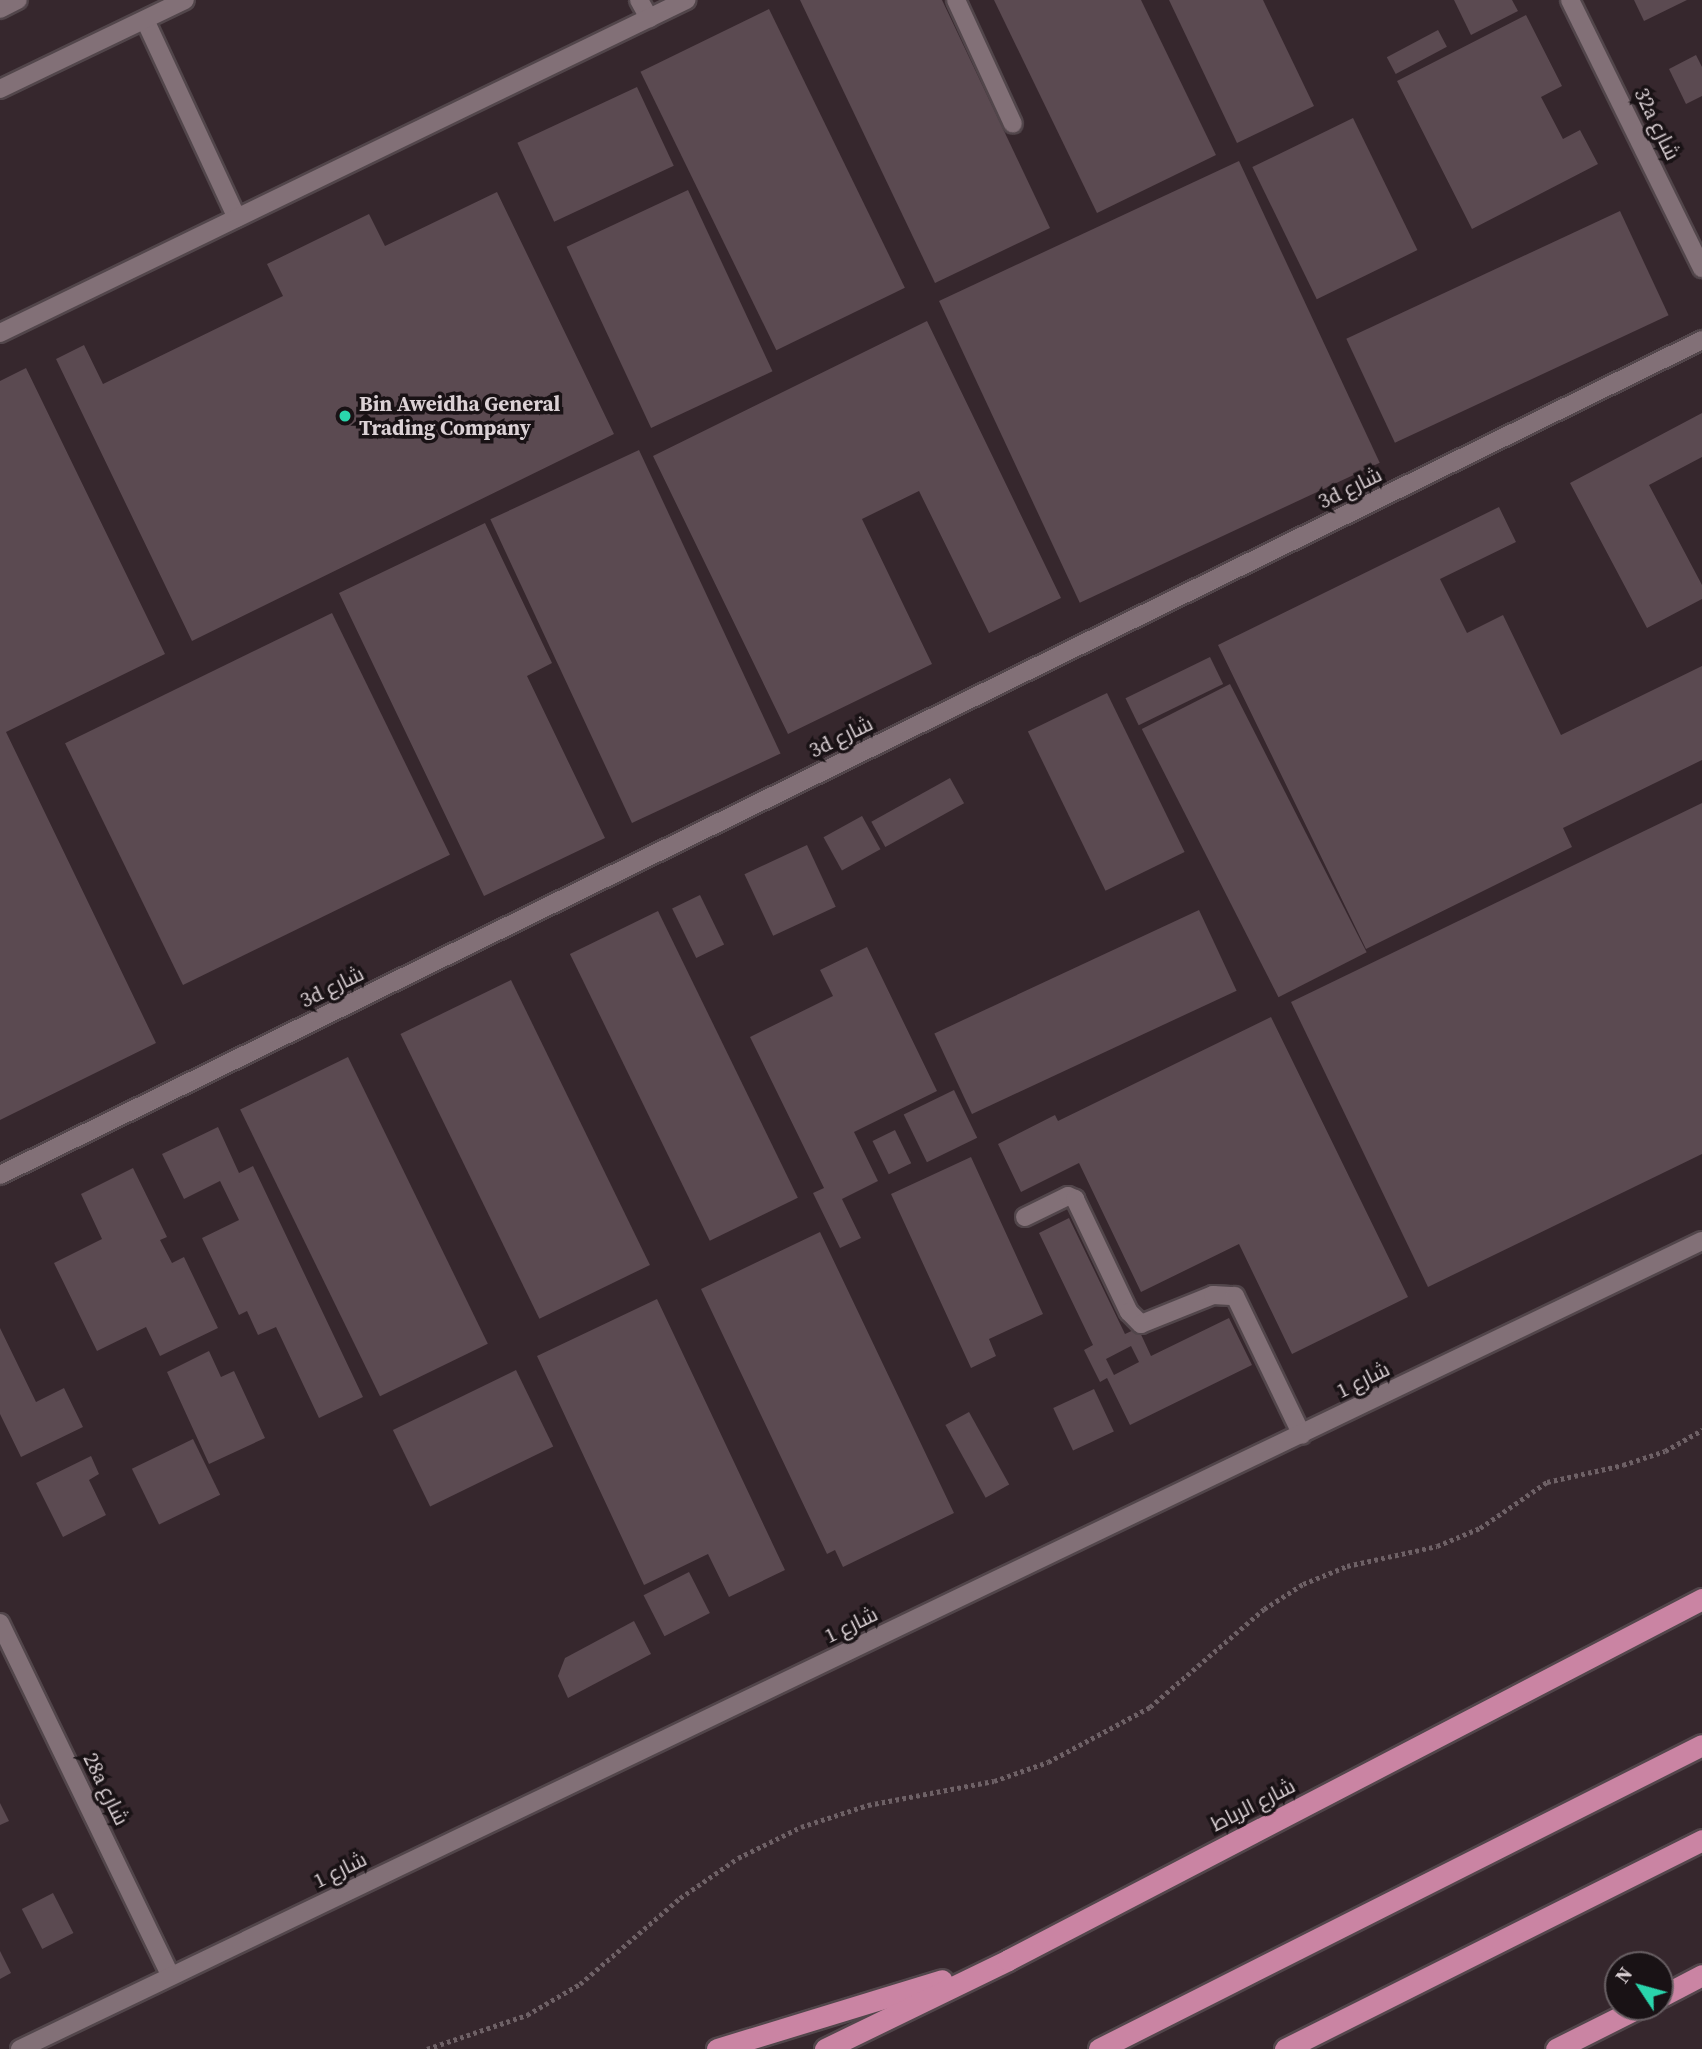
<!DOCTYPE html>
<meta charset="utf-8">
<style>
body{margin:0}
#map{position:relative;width:1702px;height:2049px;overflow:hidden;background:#36272d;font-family:"Source Serif 4",Cairo,serif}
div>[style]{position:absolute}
.building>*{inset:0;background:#5b4a51;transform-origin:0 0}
.path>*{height:4.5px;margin-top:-2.25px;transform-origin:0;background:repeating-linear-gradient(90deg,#6e6166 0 3.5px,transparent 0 7px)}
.roads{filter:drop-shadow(2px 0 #52464b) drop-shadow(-2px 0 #52464b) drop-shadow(0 2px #52464b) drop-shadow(0 -2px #52464b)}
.minor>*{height:18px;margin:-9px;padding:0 9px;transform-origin:9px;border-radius:9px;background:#827077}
.highway>*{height:21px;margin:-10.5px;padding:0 10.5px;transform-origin:10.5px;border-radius:10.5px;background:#ca84a3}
.dots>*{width:19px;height:19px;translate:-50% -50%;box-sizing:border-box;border:4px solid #191215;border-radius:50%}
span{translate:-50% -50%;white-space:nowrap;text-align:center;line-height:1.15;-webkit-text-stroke:7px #191215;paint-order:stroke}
.street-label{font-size:21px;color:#dbd1d5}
.poi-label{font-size:21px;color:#dbd1d5;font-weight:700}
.left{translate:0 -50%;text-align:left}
.north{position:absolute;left:1604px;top:1951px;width:70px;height:70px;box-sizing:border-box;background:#191215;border:2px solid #675e62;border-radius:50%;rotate:306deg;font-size:19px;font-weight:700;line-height:28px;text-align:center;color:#dbd1d5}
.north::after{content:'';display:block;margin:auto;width:24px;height:32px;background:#2ad5ac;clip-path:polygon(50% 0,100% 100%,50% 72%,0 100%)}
</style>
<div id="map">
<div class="building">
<i style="clip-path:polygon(800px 0,942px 0,1050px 228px,935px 283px)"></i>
<i style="clip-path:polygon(994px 0,1141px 0,1216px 155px,1097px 213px)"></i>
<i style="clip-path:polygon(1169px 0,1263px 0,1314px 106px,1237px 143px)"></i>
<i style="clip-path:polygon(1454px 0,1512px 0,1518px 11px,1471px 35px)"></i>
<i style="clip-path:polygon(1634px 0,1687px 0,1644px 21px)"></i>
<i style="left:769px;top:9px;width:310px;height:143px;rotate:64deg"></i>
<i style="clip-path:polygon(1526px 15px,1562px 86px,1541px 97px,1563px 139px,1580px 130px,1598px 164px,1472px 229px,1397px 81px)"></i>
<i style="left:1438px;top:30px;width:19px;height:58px;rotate:62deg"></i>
<i style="clip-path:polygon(1696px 55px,1702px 67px,1702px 96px,1686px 104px,1669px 69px)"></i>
<i style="left:637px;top:87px;width:87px;height:132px;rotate:65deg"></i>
<i style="left:1353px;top:118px;width:147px;height:112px;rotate:64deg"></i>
<i style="left:1239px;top:161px;width:333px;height:331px;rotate:65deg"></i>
<i style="left:688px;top:190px;width:200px;height:134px;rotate:65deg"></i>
<i style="clip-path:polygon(497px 192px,614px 434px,192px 641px,56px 359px,84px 345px,103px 384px,283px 296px,267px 264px,369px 214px,385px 246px)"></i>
<i style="left:1620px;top:211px;width:115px;height:302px;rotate:65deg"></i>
<i style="clip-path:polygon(927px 321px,1061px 598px,989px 633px,919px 491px,862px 519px,932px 664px,788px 734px,653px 456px)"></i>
<i style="clip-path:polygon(26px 368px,165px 654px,6px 732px,156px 1043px,0 1120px,0 381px)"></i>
<i style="clip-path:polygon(1702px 413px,1702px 457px,1649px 485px,1702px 585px,1702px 599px,1647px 628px,1570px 483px)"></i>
<i style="left:639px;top:450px;width:335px;height:164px;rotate:65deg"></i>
<i style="clip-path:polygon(1499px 507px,1516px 542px,1440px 579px,1467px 633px,1503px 615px,1561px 735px,1702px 666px,1702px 760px,1563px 828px,1572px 847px,1366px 949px,1218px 645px)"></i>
<i style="clip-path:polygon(485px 523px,552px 663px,527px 676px,605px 838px,484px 896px,339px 593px)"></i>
<i style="left:332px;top:613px;width:269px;height:297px;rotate:64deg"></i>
<i style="left:1210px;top:657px;width:30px;height:94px;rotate:64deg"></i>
<i style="left:1230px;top:684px;width:301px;height:99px;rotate:63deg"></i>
<i style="left:1107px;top:693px;width:177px;height:88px;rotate:64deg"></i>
<i style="left:950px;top:778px;width:29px;height:90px;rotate:61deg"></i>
<i style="clip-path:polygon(1702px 803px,1702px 1154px,1428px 1287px,1291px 1002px)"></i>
<i style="left:862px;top:816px;width:38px;height:44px;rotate:61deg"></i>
<i style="left:807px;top:845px;width:68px;height:69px;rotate:65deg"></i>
<i style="left:700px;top:895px;width:55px;height:31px;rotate:64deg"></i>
<i style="left:1199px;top:910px;width:89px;height:292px;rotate:65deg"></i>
<i style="left:658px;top:911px;width:319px;height:98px;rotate:64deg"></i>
<i style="clip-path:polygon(867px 947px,937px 1091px,854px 1132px,878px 1181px,842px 1199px,861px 1238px,840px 1248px,813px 1193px,824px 1188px,750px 1037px,833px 996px,820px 970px)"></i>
<i style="left:511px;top:980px;width:317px;height:123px;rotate:64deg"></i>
<i style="clip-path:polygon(1271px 1017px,1408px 1297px,1292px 1354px,1239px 1244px,1141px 1292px,1079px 1163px,1021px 1192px,998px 1144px,1055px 1115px,1058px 1121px)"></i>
<i style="left:348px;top:1057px;width:319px;height:120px;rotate:64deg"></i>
<i style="left:954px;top:1090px;width:53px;height:56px;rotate:64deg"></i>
<i style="clip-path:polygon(218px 1127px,239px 1173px,253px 1166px,363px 1397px,319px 1418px,276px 1327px,258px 1335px,247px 1311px,239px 1315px,202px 1238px,239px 1220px,220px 1181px,184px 1199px,162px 1154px)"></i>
<i style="left:895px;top:1130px;width:37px;height:25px;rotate:64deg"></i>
<i style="clip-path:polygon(971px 1157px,1043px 1314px,989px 1339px,996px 1356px,971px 1368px,891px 1194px)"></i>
<i style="clip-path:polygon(133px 1168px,167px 1237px,160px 1240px,172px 1263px,184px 1257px,218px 1328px,160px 1356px,146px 1327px,97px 1351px,54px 1263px,102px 1239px,81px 1194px)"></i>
<i style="clip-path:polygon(evenodd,1069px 1218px,1125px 1334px,1138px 1328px,1151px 1356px,1229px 1318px,1252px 1365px,1130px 1425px,1107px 1378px,1100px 1382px,1084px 1350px,1093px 1345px,1039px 1233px,1069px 1218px,1131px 1346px,1139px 1362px,1114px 1375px,1106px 1359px,1131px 1346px)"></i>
<i style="clip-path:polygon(820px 1232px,954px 1513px,843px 1567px,835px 1550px,827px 1554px,701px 1289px)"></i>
<i style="clip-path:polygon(657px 1299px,785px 1570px,729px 1597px,708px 1554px,644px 1585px,537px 1356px)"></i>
<i style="clip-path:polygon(0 1328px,36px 1402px,64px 1388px,83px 1427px,21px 1457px,0 1414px)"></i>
<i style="clip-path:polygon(209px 1351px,221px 1377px,234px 1371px,265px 1438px,209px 1464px,167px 1372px)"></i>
<i style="left:516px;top:1370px;width:85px;height:137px;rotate:64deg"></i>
<i style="left:1094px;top:1389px;width:47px;height:45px;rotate:65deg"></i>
<i style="left:969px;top:1412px;width:83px;height:27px;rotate:61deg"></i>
<i style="left:193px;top:1439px;width:62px;height:68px;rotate:64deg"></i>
<i style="clip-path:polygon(91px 1456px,99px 1474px,89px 1480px,106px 1515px,63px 1537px,36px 1483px)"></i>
<i style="left:689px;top:1572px;width:46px;height:51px;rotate:63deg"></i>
<i style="clip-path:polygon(634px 1621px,651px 1654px,568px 1698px,558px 1676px,565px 1658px)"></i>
<i style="clip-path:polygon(0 1803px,9px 1821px,0 1825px)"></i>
<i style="left:53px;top:1893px;width:45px;height:35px;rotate:63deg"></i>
<i style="clip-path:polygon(0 1951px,11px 1973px,0 1979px)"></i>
</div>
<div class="path">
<i style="left:427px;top:2049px;width:106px;rotate:-18.8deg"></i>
<i style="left:527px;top:2015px;width:61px;rotate:-30.3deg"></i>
<i style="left:580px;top:1984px;width:132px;rotate:-40.7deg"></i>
<i style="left:680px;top:1898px;width:70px;rotate:-34.6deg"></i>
<i style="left:738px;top:1858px;width:70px;rotate:-26.2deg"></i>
<i style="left:801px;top:1827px;width:71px;rotate:-18.2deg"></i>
<i style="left:868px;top:1805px;width:128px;rotate:-10.8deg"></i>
<i style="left:994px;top:1781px;width:57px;rotate:-19.4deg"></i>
<i style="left:1048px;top:1762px;width:116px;rotate:-28.3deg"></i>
<i style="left:1150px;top:1707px;width:150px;rotate:-40.7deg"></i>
<i style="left:1264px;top:1609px;width:46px;rotate:-32.7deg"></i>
<i style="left:1303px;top:1584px;width:48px;rotate:-22.2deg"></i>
<i style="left:1347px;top:1566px;width:92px;rotate:-12.5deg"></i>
<i style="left:1437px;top:1546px;width:47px;rotate:-22.7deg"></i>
<i style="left:1480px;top:1528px;width:81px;rotate:-34.5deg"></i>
<i style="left:1547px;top:1482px;width:78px;rotate:-12.6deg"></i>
<i style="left:1623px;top:1465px;width:44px;rotate:-18.4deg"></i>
<i style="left:1665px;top:1451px;width:43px;rotate:-29.6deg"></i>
</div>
<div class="roads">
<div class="minor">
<i style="left:639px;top:0;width:21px;rotate:61deg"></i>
<i style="left:956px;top:0;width:136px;rotate:65.3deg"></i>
<i style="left:1570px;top:0;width:299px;rotate:63.8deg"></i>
<i style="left:0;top:9px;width:20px;rotate:-27deg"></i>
<i style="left:145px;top:20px;width:218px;rotate:65.1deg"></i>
<i style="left:0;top:89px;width:205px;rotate:-25.7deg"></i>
<i style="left:0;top:333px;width:763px;rotate:-25.89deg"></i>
<i style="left:0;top:1175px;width:1896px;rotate:-26.13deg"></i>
<i style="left:1025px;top:1217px;width:48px;rotate:-26deg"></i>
<i style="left:1068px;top:1196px;width:8px;rotate:23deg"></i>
<i style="left:1075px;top:1199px;width:125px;rotate:64.5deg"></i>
<i style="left:1129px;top:1312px;width:17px;rotate:45deg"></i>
<i style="left:1141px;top:1324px;width:78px;rotate:-21.9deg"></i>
<i style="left:1213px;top:1295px;width:22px;rotate:3deg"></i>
<i style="left:1235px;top:1296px;width:154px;rotate:64.3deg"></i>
<i style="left:0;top:1623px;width:392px;rotate:64.2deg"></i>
<i style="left:20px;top:2049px;width:1866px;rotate:-25.66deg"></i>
</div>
<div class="highway">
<i style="left:1660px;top:1997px;width:47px;rotate:-27.6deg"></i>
<i style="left:717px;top:2049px;width:235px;rotate:-17deg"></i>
<i style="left:825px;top:2049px;width:203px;rotate:-25.9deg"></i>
<i style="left:1008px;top:1960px;width:782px;rotate:-27.48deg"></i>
<i style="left:1099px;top:2049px;width:675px;rotate:-26.75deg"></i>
<i style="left:1285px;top:2049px;width:466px;rotate:-26.6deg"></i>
<i style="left:1556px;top:2049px;width:94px;rotate:-26.6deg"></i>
</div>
</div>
<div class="dots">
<i style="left:345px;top:416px;background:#2ad5ac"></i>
</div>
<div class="street-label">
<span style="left:1657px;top:124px;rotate:64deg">32a شارع</span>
<span style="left:1350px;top:488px;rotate:-26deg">3d شارع</span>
<span style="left:841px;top:737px;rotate:-26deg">3d شارع</span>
<span style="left:332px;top:987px;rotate:-26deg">3d شارع</span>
<span style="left:1363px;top:1380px;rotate:-26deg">شارع 1</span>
<span style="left:851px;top:1625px;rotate:-26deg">شارع 1</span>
<span style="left:106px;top:1789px;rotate:64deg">28a شارع</span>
<span style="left:1253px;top:1805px;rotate:-27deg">شارع الرباط</span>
<span style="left:340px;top:1870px;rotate:-26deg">شارع 1</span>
</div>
<div class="poi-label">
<span class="left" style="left:359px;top:416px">Bin Aweidha General<br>Trading Company</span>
</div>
<div class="north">N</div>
</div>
